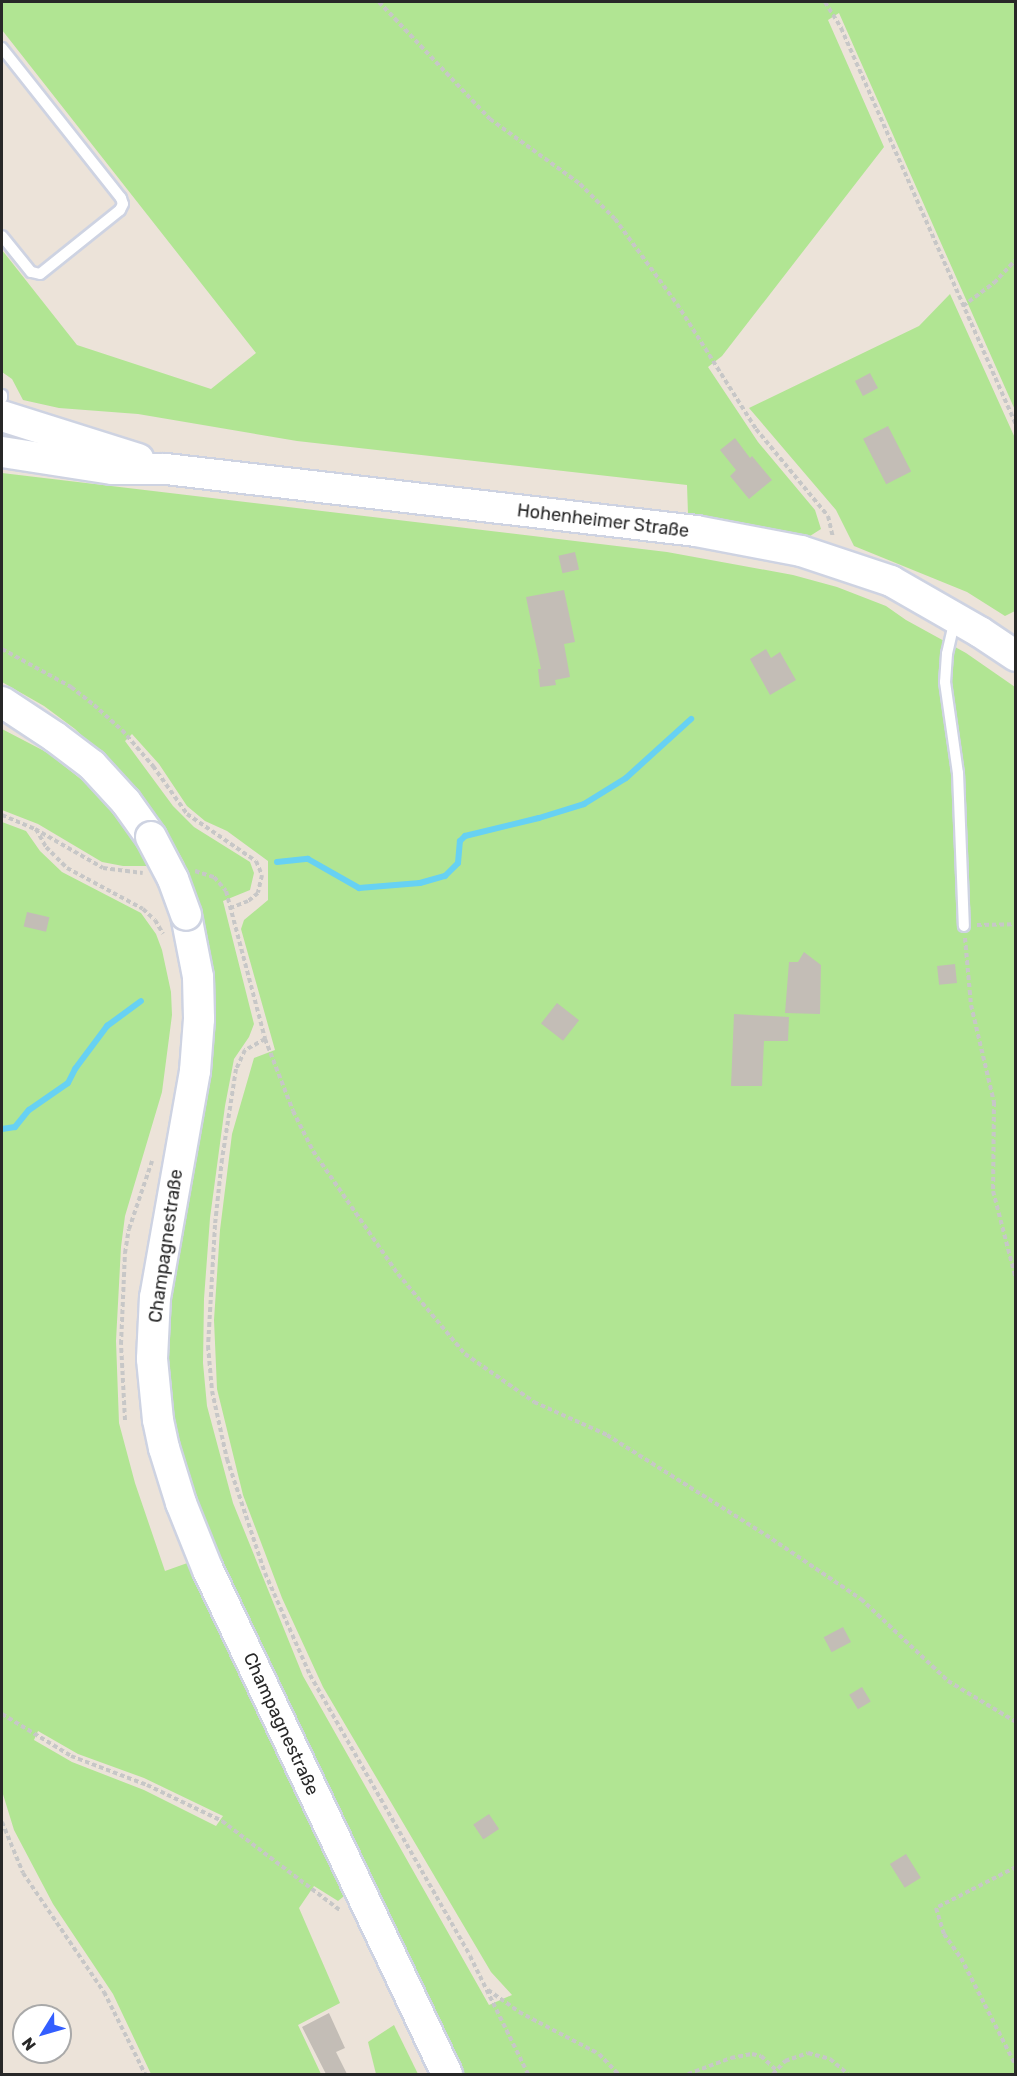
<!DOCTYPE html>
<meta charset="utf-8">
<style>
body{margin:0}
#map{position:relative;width:1017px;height:2076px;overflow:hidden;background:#ece3d9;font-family:Rubik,sans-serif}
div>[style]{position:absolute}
.green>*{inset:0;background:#b1e593}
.stream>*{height:6px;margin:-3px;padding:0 3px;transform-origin:3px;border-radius:3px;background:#67d1f3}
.building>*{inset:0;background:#c3bdb6;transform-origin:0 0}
.path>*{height:4px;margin-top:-2px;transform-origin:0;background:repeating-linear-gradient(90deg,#c7c7c7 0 4.5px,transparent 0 7.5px)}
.roads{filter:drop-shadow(2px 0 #ced3e2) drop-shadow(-2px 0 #ced3e2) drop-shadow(0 2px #ced3e2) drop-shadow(0 -2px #ced3e2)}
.lane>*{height:10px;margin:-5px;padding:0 5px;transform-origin:5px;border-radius:5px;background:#fff}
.secondary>*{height:30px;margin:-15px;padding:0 15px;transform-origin:15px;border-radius:15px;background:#fff}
.bridges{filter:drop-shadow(2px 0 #ced3e2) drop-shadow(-2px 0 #ced3e2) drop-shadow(0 2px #ced3e2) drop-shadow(0 -2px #ced3e2)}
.secondary-bridge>*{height:30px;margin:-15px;padding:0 15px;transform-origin:15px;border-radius:15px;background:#fff}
span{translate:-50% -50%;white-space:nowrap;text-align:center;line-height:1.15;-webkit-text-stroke:4.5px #fff;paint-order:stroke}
.street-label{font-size:18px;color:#282828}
.frame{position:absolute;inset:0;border:3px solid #282828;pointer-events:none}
.north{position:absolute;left:12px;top:2004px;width:60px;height:60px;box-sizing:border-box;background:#fff;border:2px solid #a9a9a9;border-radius:50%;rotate:233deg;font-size:16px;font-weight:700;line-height:24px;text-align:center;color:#282828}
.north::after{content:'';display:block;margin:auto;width:21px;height:27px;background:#335eff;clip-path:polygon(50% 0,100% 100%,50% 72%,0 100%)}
</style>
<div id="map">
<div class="green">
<i style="clip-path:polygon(2px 2px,1015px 2px,1015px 410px,839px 13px,828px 20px,884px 147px,722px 356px,708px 367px,758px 442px,815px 510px,821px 529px,810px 536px,688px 514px,687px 485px,297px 441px,138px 414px,59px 408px,23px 400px,12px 379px,2px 372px,2px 250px,77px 345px,211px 389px,256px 353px,2px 30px)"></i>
<i style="clip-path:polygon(950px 294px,1015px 438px,1015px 611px,1005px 616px,967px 592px,854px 546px,836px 510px,749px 408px,919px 326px)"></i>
<i style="clip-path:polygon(evenodd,2px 473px,667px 552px,793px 575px,837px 587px,886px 606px,906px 620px,966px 653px,1015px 687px,1015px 2074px,459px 2074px,235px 1603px,186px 1484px,166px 1386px,167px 1301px,210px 1003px,206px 938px,201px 912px,184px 862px,170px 837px,132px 785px,75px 729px,44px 706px,2px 682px,2px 473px,132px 734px,159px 764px,187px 806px,205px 821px,227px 831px,268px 861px,268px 900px,244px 920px,241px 929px,275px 1050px,254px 1058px,232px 1134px,220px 1230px,214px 1320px,217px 1389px,243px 1495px,282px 1598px,323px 1687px,491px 1972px,512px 1995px,489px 2005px,303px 1676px,233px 1503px,207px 1406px,203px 1363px,204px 1299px,210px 1218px,225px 1106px,234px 1059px,249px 1037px,254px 1024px,223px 901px,250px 890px,254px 873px,250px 862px,194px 827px,173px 806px,125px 741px,132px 734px)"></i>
<i style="clip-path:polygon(2px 729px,48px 753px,92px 788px,126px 828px,148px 866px,123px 866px,102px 862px,38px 824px,2px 810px)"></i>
<i style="clip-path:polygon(evenodd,2px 822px,26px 831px,40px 851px,62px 872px,141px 913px,156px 934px,162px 950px,171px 992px,172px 1015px,162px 1092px,125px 1216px,121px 1247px,116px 1341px,119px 1423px,135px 1483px,165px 1571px,193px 1561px,349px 1892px,338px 1901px,314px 1886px,299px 1908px,340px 2003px,298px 2025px,321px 2074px,151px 2074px,113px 1994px,53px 1904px,14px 1830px,2px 1791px,2px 822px,38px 1731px,78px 1754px,144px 1778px,223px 1816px,216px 1826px,144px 1790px,72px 1762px,34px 1740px,38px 1731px)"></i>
<i style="clip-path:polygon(394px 2025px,418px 2074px,376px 2074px,368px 2042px)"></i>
</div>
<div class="stream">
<i style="left:277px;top:862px;width:31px;rotate:-6deg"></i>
<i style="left:308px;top:859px;width:59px;rotate:29.6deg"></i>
<i style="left:359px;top:888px;width:61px;rotate:-4.7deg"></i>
<i style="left:420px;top:883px;width:26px;rotate:-16deg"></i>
<i style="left:445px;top:876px;width:18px;rotate:-45deg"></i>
<i style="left:458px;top:863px;width:22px;rotate:-85deg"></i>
<i style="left:460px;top:841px;width:7px;rotate:-45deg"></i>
<i style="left:465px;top:836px;width:76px;rotate:-13.7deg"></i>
<i style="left:539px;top:818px;width:47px;rotate:-17.3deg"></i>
<i style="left:584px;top:804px;width:49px;rotate:-31.8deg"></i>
<i style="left:626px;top:778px;width:88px;rotate:-42.2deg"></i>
<i style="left:2px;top:1129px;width:13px;rotate:-9deg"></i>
<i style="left:15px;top:1127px;width:22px;rotate:-51deg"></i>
<i style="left:29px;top:1110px;width:47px;rotate:-34.7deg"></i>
<i style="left:68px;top:1083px;width:16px;rotate:-63deg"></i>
<i style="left:75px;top:1069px;width:54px;rotate:-53.3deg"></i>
<i style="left:107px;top:1026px;width:42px;rotate:-36.3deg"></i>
</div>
<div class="building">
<i style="left:870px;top:373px;width:17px;height:17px;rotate:62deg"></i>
<i style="left:888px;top:426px;width:51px;height:28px;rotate:63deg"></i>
<i style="clip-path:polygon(735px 438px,750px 458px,752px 456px,772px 480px,749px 499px,730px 476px,736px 470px,720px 450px)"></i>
<i style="left:575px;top:552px;width:18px;height:17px;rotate:77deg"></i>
<i style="clip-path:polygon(564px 590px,575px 642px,564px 644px,570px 677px,555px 680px,556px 685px,540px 687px,538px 669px,541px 669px,526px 597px)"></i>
<i style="clip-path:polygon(766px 649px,771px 658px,780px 652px,796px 680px,770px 695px,750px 659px)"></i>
<i style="left:27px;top:912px;width:23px;height:15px;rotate:13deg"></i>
<i style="clip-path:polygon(804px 952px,821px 965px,820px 1014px,785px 1013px,789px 962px,798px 962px)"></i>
<i style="left:955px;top:964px;width:19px;height:18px;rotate:84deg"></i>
<i style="left:557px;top:1003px;width:28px;height:26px;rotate:38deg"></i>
<i style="clip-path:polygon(734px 1014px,789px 1017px,788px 1041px,764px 1041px,762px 1086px,731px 1086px)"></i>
<i style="left:843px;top:1627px;width:17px;height:22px;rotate:62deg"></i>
<i style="left:862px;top:1687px;width:17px;height:15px;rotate:59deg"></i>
<i style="left:489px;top:1814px;width:18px;height:19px;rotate:56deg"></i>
<i style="left:906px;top:1854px;width:28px;height:19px;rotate:58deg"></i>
<i style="clip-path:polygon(329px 2013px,345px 2048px,336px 2052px,347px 2074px,326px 2074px,302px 2027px)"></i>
</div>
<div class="path">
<i style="left:379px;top:2px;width:161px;rotate:46.5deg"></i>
<i style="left:490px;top:119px;width:111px;rotate:35.8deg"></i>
<i style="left:580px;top:184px;width:49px;rotate:45deg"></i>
<i style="left:615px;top:219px;width:105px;rotate:53.9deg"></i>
<i style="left:677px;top:304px;width:148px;rotate:57.7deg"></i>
<i style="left:756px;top:429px;width:113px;rotate:50.4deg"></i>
<i style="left:828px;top:516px;width:22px;rotate:77deg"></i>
<i style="left:825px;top:2px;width:31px;rotate:58deg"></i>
<i style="left:841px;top:28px;width:433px;rotate:66.2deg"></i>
<i style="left:963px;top:306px;width:39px;rotate:-37deg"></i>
<i style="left:994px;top:283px;width:33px;rotate:-47deg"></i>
<i style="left:2px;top:649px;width:79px;rotate:28.8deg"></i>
<i style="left:71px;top:687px;width:29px;rotate:38deg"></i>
<i style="left:94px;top:705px;width:38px;rotate:42deg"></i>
<i style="left:122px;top:730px;width:48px;rotate:49.3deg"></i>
<i style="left:153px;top:766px;width:59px;rotate:54.7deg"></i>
<i style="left:187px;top:814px;width:83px;rotate:34.3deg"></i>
<i style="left:256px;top:861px;width:15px;rotate:67deg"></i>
<i style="left:262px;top:875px;width:18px;rotate:103deg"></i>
<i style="left:258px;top:893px;width:13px;rotate:141deg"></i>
<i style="left:248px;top:901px;width:18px;rotate:158deg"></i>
<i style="left:2px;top:815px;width:36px;rotate:23deg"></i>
<i style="left:35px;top:829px;width:78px;rotate:29.8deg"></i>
<i style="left:103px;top:868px;width:40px;rotate:7.1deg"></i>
<i style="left:36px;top:829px;width:21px;rotate:61deg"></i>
<i style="left:46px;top:847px;width:30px;rotate:45deg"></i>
<i style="left:67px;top:868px;width:86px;rotate:28.3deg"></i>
<i style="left:143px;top:909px;width:16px;rotate:43deg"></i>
<i style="left:155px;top:920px;width:16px;rotate:60deg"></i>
<i style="left:195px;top:871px;width:20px;rotate:18deg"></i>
<i style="left:214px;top:877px;width:18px;rotate:49deg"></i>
<i style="left:226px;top:891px;width:153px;rotate:75.2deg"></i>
<i style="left:265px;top:1039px;width:77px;rotate:68.7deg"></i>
<i style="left:293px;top:1111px;width:45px;rotate:63.4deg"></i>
<i style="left:313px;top:1151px;width:150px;rotate:55.4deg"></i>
<i style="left:398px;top:1274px;width:104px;rotate:50.1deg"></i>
<i style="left:465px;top:1354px;width:84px;rotate:34.8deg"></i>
<i style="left:534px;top:1402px;width:80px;rotate:24.3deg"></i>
<i style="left:607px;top:1435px;width:188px;rotate:32.2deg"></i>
<i style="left:766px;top:1535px;width:115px;rotate:34deg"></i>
<i style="left:861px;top:1599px;width:120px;rotate:43.3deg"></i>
<i style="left:948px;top:1681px;width:79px;rotate:31.1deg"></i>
<i style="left:977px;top:925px;width:39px;rotate:-1deg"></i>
<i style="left:965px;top:938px;width:67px;rotate:84.9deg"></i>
<i style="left:971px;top:1005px;width:100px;rotate:76.7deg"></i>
<i style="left:994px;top:1102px;width:89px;rotate:90.6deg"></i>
<i style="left:993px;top:1191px;width:91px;rotate:75.4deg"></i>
<i style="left:265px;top:1039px;width:23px;rotate:151deg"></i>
<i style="left:245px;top:1050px;width:21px;rotate:115deg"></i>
<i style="left:236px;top:1069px;width:91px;rotate:98.8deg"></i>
<i style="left:222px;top:1159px;width:66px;rotate:96.1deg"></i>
<i style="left:215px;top:1225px;width:121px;rotate:93.3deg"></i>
<i style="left:208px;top:1346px;width:45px;rotate:84.9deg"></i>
<i style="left:212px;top:1391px;width:70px;rotate:77.6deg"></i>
<i style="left:227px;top:1459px;width:120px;rotate:71.6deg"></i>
<i style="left:265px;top:1573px;width:111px;rotate:66.2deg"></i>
<i style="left:310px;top:1675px;width:323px;rotate:60.3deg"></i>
<i style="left:470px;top:1956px;width:131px;rotate:63.8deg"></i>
<i style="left:125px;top:1420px;width:76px;rotate:-93deg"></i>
<i style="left:121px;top:1344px;width:91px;rotate:-87.5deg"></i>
<i style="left:125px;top:1253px;width:24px;rotate:-81deg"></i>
<i style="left:129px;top:1229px;width:72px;rotate:-71.3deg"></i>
<i style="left:2px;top:1714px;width:81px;rotate:31.3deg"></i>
<i style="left:71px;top:1756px;width:81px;rotate:20.9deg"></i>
<i style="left:147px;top:1785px;width:83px;rotate:25.6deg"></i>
<i style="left:222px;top:1821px;width:149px;rotate:37.1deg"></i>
<i style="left:2px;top:1822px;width:55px;rotate:67.6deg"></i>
<i style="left:23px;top:1873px;width:144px;rotate:55.8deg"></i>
<i style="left:104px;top:1992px;width:92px;rotate:63.4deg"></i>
<i style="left:1016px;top:1867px;width:90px;rotate:152.9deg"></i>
<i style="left:936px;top:1908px;width:27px;rotate:73deg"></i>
<i style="left:944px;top:1934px;width:29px;rotate:55deg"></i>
<i style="left:961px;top:1958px;width:121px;rotate:63deg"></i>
<i style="left:488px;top:1990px;width:38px;rotate:35deg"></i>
<i style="left:519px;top:2012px;width:90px;rotate:27.7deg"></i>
<i style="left:599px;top:2054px;width:28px;rotate:46deg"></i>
<i style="left:688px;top:2074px;width:46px;rotate:-20.4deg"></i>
<i style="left:731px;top:2058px;width:21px;rotate:-11deg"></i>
<i style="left:752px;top:2054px;width:9px;rotate:13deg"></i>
<i style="left:761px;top:2056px;width:21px;rotate:43deg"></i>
<i style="left:773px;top:2074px;width:18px;rotate:-47deg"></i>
<i style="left:785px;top:2061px;width:24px;rotate:-19deg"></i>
<i style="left:808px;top:2053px;width:23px;rotate:15deg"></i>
<i style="left:830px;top:2059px;width:23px;rotate:40deg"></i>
</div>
<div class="roads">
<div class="lane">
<i style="left:2px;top:48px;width:191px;rotate:51.6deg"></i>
<i style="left:121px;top:198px;width:6px;rotate:72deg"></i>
<i style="left:123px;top:204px;width:7px;rotate:117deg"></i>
<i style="left:120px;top:210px;width:102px;rotate:141.3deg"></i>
<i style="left:40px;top:274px;width:9px;rotate:-167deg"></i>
<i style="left:31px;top:272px;width:46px;rotate:-128.9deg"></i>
<i style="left:2px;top:395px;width:3px;rotate:90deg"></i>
<i style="left:955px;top:619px;width:36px;rotate:103deg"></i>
<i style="left:947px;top:654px;width:28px;rotate:94deg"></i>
<i style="left:945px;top:682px;width:92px;rotate:81.9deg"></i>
<i style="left:958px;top:773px;width:153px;rotate:87.8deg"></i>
</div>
<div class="secondary">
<i style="left:2px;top:416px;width:143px;rotate:17.5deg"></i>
<i style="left:2px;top:452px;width:111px;rotate:8.8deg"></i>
<i style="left:112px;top:469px;width:54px"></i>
<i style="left:166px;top:469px;width:534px;rotate:6.67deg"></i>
<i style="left:696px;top:531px;width:107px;rotate:10.8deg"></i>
<i style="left:801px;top:551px;width:95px;rotate:18.4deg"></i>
<i style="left:891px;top:581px;width:103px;rotate:29.8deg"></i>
<i style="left:980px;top:632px;width:43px;rotate:33.7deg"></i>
<i style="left:2px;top:702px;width:64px;rotate:33.4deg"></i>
<i style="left:55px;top:737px;width:46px;rotate:37.1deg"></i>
<i style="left:92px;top:765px;width:50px;rotate:47.4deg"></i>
<i style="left:126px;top:802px;width:43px;rotate:54.5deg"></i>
<i style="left:186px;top:915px;width:63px;rotate:79deg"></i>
<i style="left:198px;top:977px;width:42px;rotate:88.6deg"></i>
<i style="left:199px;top:1019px;width:52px;rotate:94.4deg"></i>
<i style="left:195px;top:1071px;width:230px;rotate:100deg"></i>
<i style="left:155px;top:1297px;width:62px;rotate:92.8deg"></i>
<i style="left:152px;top:1359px;width:61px;rotate:84.4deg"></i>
<i style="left:158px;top:1420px;width:29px;rotate:78deg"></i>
<i style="left:164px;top:1448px;width:58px;rotate:72.8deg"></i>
<i style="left:181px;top:1503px;width:72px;rotate:68.1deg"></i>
<i style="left:208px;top:1570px;width:558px;rotate:64.63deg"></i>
</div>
</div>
<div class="bridges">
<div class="secondary-bridge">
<i style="left:151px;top:837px;width:47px;rotate:62.4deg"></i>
<i style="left:173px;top:879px;width:38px;rotate:70deg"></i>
</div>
</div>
<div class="street-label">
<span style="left:603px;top:521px;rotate:7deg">Hohenheimer Straße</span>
<span style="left:166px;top:1246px;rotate:-82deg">Champagnestraße</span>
<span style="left:281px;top:1724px;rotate:65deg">Champagnestraße</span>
</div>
<div class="frame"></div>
<div class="north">N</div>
</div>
